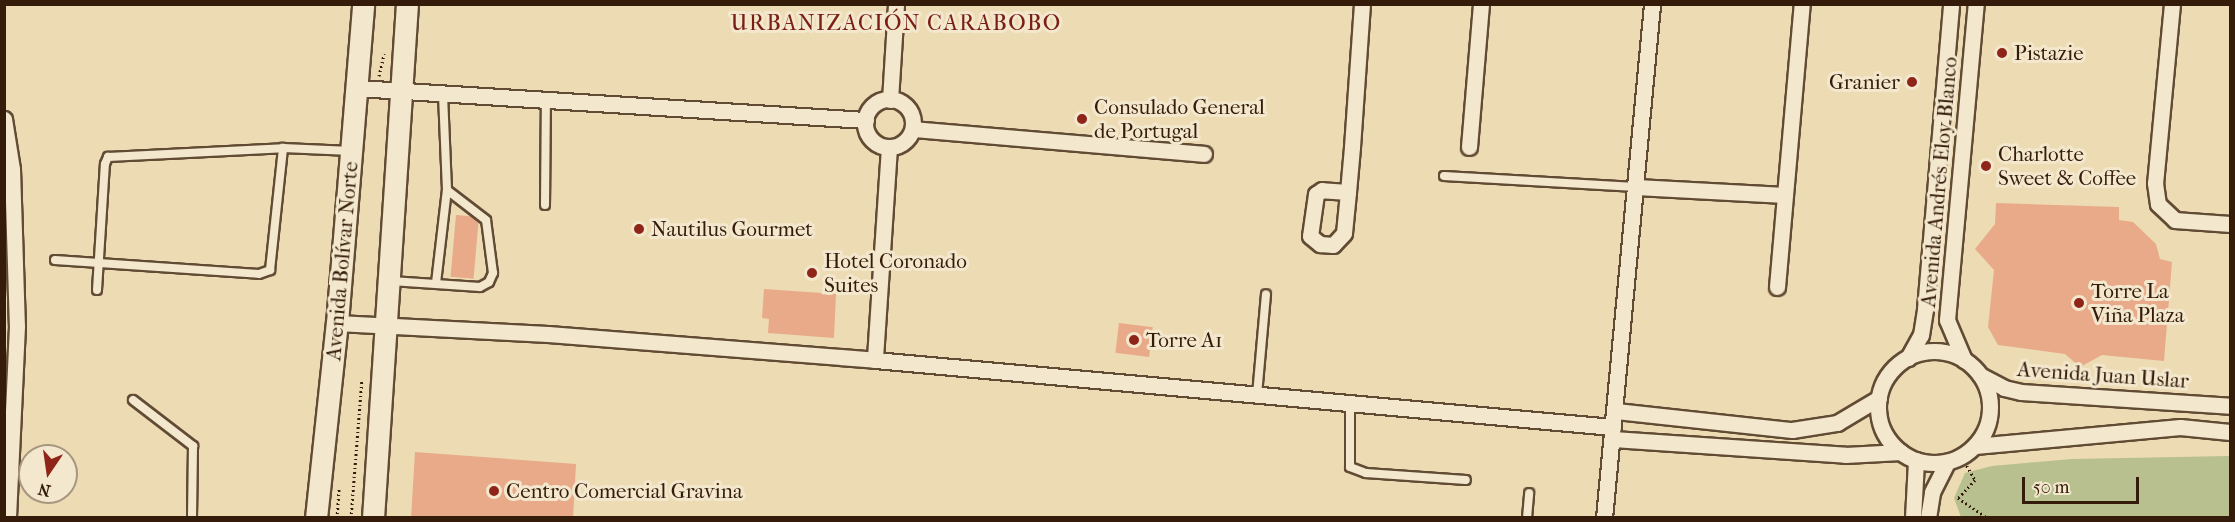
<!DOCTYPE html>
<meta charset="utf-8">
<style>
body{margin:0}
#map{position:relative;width:2235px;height:522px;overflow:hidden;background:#eddbb3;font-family:"IM FELL French Canon",serif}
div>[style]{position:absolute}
.green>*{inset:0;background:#b7c08e}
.building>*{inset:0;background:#e8aa89;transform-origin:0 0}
.path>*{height:3px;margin-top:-1.5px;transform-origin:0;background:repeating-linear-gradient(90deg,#341b0a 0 1.5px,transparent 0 4.5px)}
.roads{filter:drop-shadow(2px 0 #624b34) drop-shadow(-2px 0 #624b34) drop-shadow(0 2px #624b34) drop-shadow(0 -2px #624b34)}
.lane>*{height:8px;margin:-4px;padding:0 4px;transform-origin:4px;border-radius:4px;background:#f3e8ce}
.street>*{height:15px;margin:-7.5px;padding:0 7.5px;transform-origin:7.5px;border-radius:7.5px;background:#f3e8ce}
.street>.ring{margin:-7.5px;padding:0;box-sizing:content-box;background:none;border:15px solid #f3e8ce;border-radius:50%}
.secondary>*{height:21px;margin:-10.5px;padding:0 10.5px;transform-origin:10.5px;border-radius:10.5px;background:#f3e8ce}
.dots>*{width:16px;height:16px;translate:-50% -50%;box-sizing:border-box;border:3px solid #f3e8ce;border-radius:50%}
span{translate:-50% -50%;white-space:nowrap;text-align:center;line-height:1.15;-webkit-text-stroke:6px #f3e8ce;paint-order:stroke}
.poi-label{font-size:21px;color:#341b0a}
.left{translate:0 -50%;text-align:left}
.right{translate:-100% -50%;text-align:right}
.street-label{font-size:21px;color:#341b0a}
.neighbourhood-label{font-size:22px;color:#7a1f14;letter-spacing:1.5px}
.frame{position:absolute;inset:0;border:6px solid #341b0a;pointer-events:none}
.north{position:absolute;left:18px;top:444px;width:60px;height:60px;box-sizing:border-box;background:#f3e8ce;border:2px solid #a79680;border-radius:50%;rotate:193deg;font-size:16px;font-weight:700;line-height:24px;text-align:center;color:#341b0a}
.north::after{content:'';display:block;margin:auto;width:21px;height:27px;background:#8f2418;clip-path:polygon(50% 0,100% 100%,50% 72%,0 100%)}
.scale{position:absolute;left:2022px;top:477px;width:117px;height:27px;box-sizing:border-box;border:3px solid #341b0a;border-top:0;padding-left:8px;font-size:18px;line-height:21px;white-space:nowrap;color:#341b0a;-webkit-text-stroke:4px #f3e8ce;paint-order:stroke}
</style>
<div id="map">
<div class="green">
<i style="clip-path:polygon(2230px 456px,2230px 517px,1961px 517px,1954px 498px,1965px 473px,1992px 466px,2072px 459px)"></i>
</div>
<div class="building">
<i style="clip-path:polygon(1996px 203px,2119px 207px,2119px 220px,2133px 222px,2156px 244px,2160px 259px,2172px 262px,2164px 361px,2102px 355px,2080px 367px,2065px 354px,1998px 345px,1988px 327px,1994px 270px,1975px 249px,1995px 224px)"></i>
<i style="left:456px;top:215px;width:23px;height:62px;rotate:5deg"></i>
<i style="clip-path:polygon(764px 289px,836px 294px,834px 338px,768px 333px,769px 319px,762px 318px)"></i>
<i style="left:1119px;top:323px;width:34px;height:30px;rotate:7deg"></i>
<i style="clip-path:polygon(415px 452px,576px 464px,573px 518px,411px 518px)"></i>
</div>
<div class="path">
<i style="left:379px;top:76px;width:23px;rotate:-77deg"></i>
<i style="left:1962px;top:458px;width:26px;rotate:59deg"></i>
<i style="left:1975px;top:480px;width:25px;rotate:133deg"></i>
<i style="left:1958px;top:498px;width:36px;rotate:34deg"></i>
<i style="left:337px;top:518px;width:29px;rotate:-86deg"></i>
<i style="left:351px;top:518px;width:139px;rotate:-85.5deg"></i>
</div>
<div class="roads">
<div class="lane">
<i style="left:1444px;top:176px;width:192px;rotate:3.3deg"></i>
<i style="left:545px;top:205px;width:105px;rotate:-89.5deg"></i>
<i style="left:55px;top:260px;width:204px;rotate:3.9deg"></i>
<i style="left:259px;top:274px;width:12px;rotate:-20deg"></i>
<i style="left:270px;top:270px;width:123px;rotate:-83.9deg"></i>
<i style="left:391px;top:281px;width:89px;rotate:3.9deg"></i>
<i style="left:480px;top:287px;width:10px;rotate:-29deg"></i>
<i style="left:489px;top:282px;width:10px;rotate:-66deg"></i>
<i style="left:493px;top:273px;width:53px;rotate:-97.5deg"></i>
<i style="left:486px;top:220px;width:49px;rotate:-142.4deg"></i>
<i style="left:436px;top:283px;width:94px;rotate:-83.3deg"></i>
<i style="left:447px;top:190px;width:97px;rotate:-92.4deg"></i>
<i style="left:97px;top:290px;width:126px;rotate:-86.4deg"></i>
<i style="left:105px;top:164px;width:8px;rotate:-67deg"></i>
<i style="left:108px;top:157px;width:175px;rotate:-2.9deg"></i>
<i style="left:283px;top:148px;width:68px;rotate:2.5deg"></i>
<i style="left:1257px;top:395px;width:101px;rotate:-84.9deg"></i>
<i style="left:133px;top:400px;width:76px;rotate:37.5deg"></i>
<i style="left:193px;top:446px;width:72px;rotate:90.8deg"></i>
<i style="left:1350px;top:403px;width:64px;rotate:90deg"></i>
<i style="left:1350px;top:467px;width:17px;rotate:21deg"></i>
<i style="left:1366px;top:473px;width:100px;rotate:4deg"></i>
<i style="left:1527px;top:518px;width:25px;rotate:-85deg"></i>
</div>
<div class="street">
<i style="left:2172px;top:4px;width:180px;rotate:95.4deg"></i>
<i style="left:2155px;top:183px;width:21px;rotate:82deg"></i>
<i style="left:2158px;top:204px;width:23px;rotate:43deg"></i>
<i style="left:2175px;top:220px;width:55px;rotate:4.2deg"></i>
<i style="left:357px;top:88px;width:510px;rotate:3.6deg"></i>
<i class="ring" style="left:865px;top:99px;width:33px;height:33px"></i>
<i style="left:890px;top:100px;width:96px;rotate:-86.4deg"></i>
<i style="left:4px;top:119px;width:51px;rotate:80.9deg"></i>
<i style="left:12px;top:169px;width:157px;rotate:88.2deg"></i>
<i style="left:17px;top:326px;width:192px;rotate:92.7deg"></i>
<i style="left:913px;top:129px;width:292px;rotate:4.9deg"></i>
<i style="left:889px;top:147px;width:213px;rotate:93.8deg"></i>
<i style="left:875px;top:360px;width:741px;rotate:5.19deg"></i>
<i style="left:1469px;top:147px;width:144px;rotate:-85.2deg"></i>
<i style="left:1636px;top:187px;width:149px;rotate:3.1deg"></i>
<i style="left:1348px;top:192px;width:26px;rotate:-176deg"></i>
<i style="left:1322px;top:190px;width:7px;rotate:146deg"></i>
<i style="left:1316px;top:194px;width:42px;rotate:98.1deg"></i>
<i style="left:1310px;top:236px;width:13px;rotate:39deg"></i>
<i style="left:1320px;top:244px;width:13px;rotate:4deg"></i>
<i style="left:1333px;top:245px;width:16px;rotate:-47deg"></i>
<i style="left:1344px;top:233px;width:41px;rotate:-84.4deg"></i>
<i style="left:1348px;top:192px;width:45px;rotate:-84.9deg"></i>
<i style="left:1352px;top:147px;width:143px;rotate:-86deg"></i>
<i style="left:1777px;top:287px;width:284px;rotate:-85deg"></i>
<i style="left:337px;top:323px;width:211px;rotate:3deg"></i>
<i style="left:548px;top:334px;width:328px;rotate:4.5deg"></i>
<i class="ring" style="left:1878px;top:351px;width:97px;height:97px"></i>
<i style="left:1908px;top:358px;width:26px;rotate:-61deg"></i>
<i style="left:1921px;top:335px;width:26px;rotate:-81deg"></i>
<i style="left:1925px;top:309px;width:306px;rotate:-85.1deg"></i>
<i style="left:1964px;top:360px;width:43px;rotate:-113deg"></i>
<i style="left:1947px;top:320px;width:317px;rotate:-84.8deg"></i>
<i style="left:1980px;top:375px;width:27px;rotate:28deg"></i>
<i style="left:2004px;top:388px;width:17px;rotate:13deg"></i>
<i style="left:2021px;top:392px;width:209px;rotate:3.8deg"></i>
<i style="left:1616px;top:411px;width:177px;rotate:6.2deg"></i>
<i style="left:1792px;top:430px;width:46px;rotate:-8.8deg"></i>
<i style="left:1837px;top:423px;width:49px;rotate:-30.8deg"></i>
<i style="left:1613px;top:439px;width:233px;rotate:3.9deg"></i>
<i style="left:1845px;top:455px;width:56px;rotate:-3.1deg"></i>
<i style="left:1975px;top:446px;width:206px;rotate:-5.3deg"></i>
<i style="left:2180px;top:427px;width:50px;rotate:5.7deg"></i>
<i style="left:1604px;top:518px;width:516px;rotate:-84.66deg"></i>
<i style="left:1913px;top:518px;width:58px;rotate:-87deg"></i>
<i style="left:1928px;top:518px;width:26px;rotate:-81deg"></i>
<i style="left:1932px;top:492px;width:34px;rotate:-63deg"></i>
</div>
<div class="secondary">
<i style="left:316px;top:518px;width:196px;rotate:-83.9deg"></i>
<i style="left:337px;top:323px;width:320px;rotate:-85.3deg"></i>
<i style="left:373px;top:518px;width:515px;rotate:-86.22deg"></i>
</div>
</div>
<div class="dots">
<i style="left:2002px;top:53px;background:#8f2418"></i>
<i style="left:1912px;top:82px;background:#8f2418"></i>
<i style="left:1082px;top:119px;background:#8f2418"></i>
<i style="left:1986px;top:166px;background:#8f2418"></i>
<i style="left:639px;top:229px;background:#8f2418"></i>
<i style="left:812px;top:273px;background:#8f2418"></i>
<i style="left:2079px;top:303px;background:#8f2418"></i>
<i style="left:1134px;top:340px;background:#8f2418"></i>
<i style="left:494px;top:491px;background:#8f2418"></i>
</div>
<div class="poi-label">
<span class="left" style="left:2014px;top:53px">Pistazie</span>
<span class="right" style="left:1900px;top:82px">Granier</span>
<span class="left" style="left:1094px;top:119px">Consulado General<br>de Portugal</span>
<span class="left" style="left:1998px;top:166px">Charlotte<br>Sweet &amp; Coffee</span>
<span class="left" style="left:651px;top:229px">Nautilus Gourmet</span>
<span class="left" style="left:824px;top:273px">Hotel Coronado<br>Suites</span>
<span class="left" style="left:2091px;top:303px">Torre La<br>Viña Plaza</span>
<span class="left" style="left:1146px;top:340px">Torre A1</span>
<span class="left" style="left:506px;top:491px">Centro Comercial Gravina</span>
</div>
<div class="street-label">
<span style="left:1939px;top:182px;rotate:-85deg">Avenida Andrés Eloy Blanco</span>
<span style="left:342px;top:261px;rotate:-85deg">Avenida Bolívar Norte</span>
<span style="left:2103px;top:375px;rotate:4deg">Avenida Juan Uslar</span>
</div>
<div class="neighbourhood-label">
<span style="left:896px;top:24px">URBANIZACIÓN CARABOBO</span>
</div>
<div class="frame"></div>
<div class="north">N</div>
<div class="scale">50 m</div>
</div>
